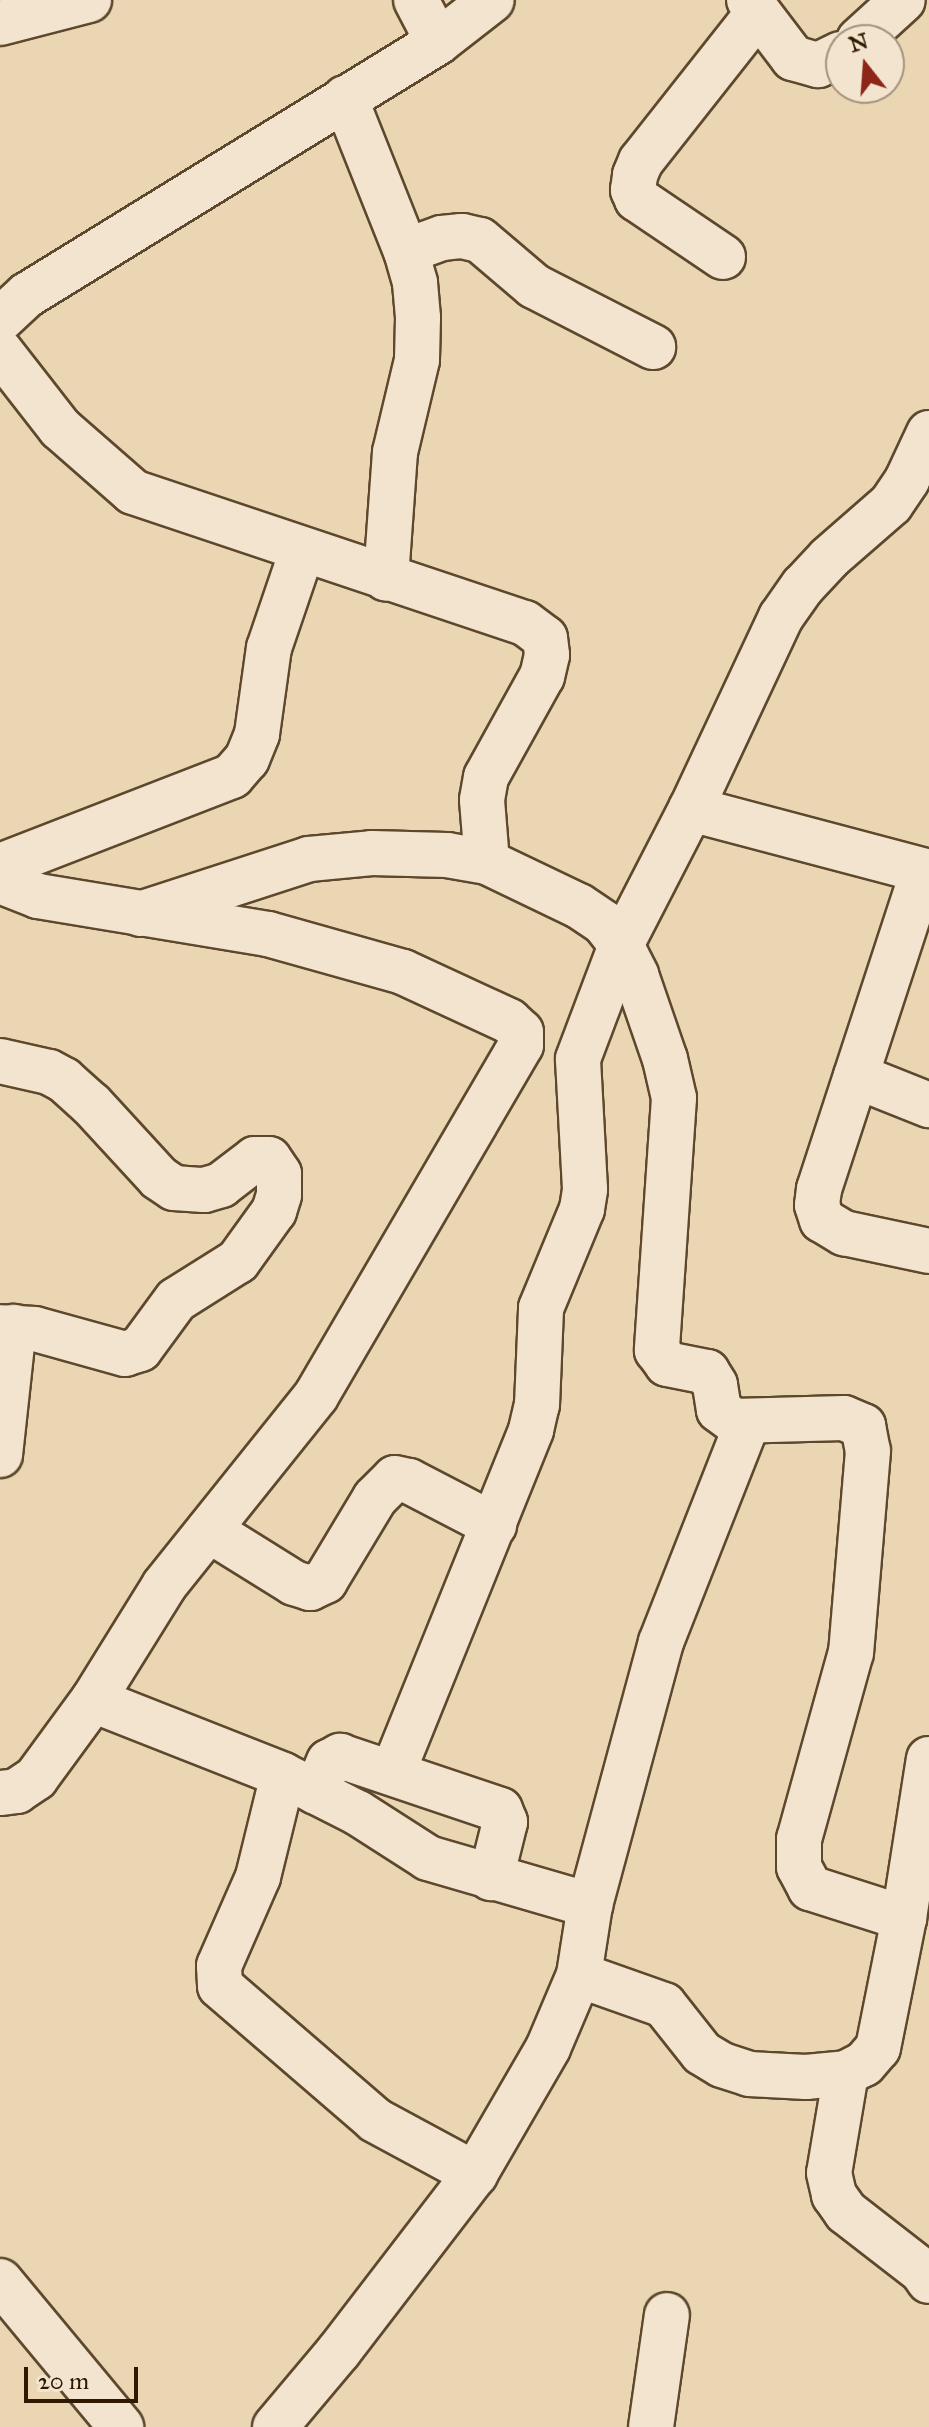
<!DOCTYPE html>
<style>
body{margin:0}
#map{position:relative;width:929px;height:2427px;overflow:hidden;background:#ebd6b3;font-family:"IM FELL Great Primer",serif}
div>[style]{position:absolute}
.roads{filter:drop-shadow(2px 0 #5e482d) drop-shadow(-2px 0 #5e482d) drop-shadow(0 2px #5e482d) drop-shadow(0 -2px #5e482d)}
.minor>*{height:44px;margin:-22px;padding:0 22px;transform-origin:22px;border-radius:22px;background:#f2e4ce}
span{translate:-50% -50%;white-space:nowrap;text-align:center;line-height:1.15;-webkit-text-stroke:6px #f2e4ce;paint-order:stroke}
.north{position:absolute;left:825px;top:24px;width:80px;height:80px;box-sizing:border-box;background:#f2e4ce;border:2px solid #a4937c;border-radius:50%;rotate:343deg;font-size:22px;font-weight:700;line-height:32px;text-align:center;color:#2f1900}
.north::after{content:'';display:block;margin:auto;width:28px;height:36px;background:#8f2418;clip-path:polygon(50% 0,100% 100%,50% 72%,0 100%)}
.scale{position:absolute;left:24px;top:2367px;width:114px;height:36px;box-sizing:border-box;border:4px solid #2f1900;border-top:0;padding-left:10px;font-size:24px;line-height:28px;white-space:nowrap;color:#2f1900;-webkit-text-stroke:6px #f2e4ce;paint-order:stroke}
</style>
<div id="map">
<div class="roads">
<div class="minor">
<i style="left:416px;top:0;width:47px;rotate:62.4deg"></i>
<i style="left:749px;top:0;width:73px;rotate:52.8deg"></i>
<i style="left:793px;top:58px;width:26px;rotate:16deg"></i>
<i style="left:818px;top:65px;width:25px;rotate:-26deg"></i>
<i style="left:0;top:23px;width:92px;rotate:-14.5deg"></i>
<i style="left:859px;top:40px;width:59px;rotate:-42.3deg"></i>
<i style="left:345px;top:98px;width:165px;rotate:68.3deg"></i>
<i style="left:406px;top:251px;width:33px;rotate:74deg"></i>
<i style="left:415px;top:283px;width:35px;rotate:85deg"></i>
<i style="left:418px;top:318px;width:42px;rotate:91.4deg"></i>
<i style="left:417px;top:360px;width:95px;rotate:103.4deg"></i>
<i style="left:395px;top:452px;width:127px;rotate:94.1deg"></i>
<i style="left:406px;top:251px;width:38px;rotate:-20deg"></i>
<i style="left:442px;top:238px;width:20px;rotate:-6deg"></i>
<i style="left:462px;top:236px;width:18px;rotate:13deg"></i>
<i style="left:480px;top:240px;width:71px;rotate:40.4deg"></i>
<i style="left:534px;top:286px;width:134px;rotate:27.1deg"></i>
<i style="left:723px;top:257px;width:104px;rotate:-146deg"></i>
<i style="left:637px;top:199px;width:10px;rotate:-114deg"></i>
<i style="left:633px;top:190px;width:15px;rotate:-82deg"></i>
<i style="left:635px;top:175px;width:15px;rotate:-67deg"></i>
<i style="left:641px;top:161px;width:189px;rotate:-51.7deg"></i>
<i style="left:0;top:320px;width:37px;rotate:-43deg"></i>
<i style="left:27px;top:295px;width:483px;rotate:-31.6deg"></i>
<i style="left:438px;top:42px;width:68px;rotate:-37.9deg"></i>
<i style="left:0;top:351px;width:98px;rotate:52.1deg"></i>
<i style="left:60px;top:428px;width:97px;rotate:41.2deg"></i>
<i style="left:133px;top:492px;width:413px;rotate:18.5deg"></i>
<i style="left:525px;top:623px;width:25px;rotate:37deg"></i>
<i style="left:545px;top:638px;width:17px;rotate:83deg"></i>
<i style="left:547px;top:655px;width:22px;rotate:103deg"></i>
<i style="left:542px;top:676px;width:115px;rotate:119deg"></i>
<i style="left:486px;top:777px;width:23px;rotate:100deg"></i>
<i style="left:482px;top:800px;width:62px;rotate:85.4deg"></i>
<i style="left:691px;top:809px;width:246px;rotate:14.8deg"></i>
<i style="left:0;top:866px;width:249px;rotate:-21.2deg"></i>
<i style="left:232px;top:776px;width:23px;rotate:-49deg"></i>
<i style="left:247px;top:759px;width:27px;rotate:-68deg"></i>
<i style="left:257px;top:734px;width:87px;rotate:-82.1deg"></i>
<i style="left:269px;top:648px;width:102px;rotate:-71.2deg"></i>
<i style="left:923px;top:871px;width:335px;rotate:108.1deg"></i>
<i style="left:819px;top:1189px;width:16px;rotate:97deg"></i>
<i style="left:817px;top:1205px;width:16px;rotate:72deg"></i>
<i style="left:822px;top:1220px;width:26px;rotate:31deg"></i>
<i style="left:844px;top:1233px;width:87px;rotate:12deg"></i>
<i style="left:0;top:881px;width:41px;rotate:21.5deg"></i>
<i style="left:38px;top:896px;width:233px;rotate:9.4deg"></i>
<i style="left:268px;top:934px;width:140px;rotate:15.7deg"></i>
<i style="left:403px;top:972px;width:117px;rotate:24.8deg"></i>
<i style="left:509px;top:1021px;width:16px;rotate:43deg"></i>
<i style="left:521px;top:1032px;width:13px;rotate:90deg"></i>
<i style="left:521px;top:1045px;width:406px;rotate:120.3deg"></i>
<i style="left:316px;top:1396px;width:243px;rotate:128.7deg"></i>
<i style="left:164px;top:1586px;width:134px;rotate:121.9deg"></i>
<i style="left:93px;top:1700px;width:97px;rotate:126.2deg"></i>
<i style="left:36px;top:1778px;width:23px;rotate:146deg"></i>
<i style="left:17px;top:1791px;width:17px;rotate:173deg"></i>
<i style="left:140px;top:914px;width:178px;rotate:-18deg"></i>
<i style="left:309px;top:859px;width:63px;rotate:-5.4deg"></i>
<i style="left:372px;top:853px;width:75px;rotate:1.5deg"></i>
<i style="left:447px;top:855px;width:41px;rotate:9.9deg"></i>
<i style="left:487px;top:862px;width:102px;rotate:25.6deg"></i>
<i style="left:579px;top:906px;width:30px;rotate:34deg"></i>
<i style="left:604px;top:923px;width:28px;rotate:52deg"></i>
<i style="left:621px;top:945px;width:34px;rotate:63deg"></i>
<i style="left:636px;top:975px;width:89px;rotate:71deg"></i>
<i style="left:665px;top:1059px;width:40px;rotate:77deg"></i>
<i style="left:674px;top:1098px;width:253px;rotate:93.9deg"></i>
<i style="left:657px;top:1350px;width:17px;rotate:54deg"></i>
<i style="left:667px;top:1364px;width:41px;rotate:11.3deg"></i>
<i style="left:707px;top:1372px;width:15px;rotate:58deg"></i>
<i style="left:715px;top:1385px;width:25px;rotate:81deg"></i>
<i style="left:719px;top:1410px;width:19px;rotate:36deg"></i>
<i style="left:734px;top:1421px;width:110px;rotate:-1.6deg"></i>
<i style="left:844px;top:1418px;width:21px;rotate:23deg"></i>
<i style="left:863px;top:1426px;width:25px;rotate:79deg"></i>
<i style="left:868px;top:1451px;width:202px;rotate:94.8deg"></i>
<i style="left:851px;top:1652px;width:194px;rotate:105.5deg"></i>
<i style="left:799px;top:1839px;width:28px;rotate:90deg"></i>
<i style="left:799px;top:1867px;width:24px;rotate:62deg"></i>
<i style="left:810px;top:1888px;width:99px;rotate:17.7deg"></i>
<i style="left:0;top:1061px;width:50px;rotate:12.7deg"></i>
<i style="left:49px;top:1072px;width:17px;rotate:28deg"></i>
<i style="left:64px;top:1080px;width:36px;rotate:42deg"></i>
<i style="left:91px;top:1104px;width:100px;rotate:47.4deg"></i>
<i style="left:159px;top:1178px;width:18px;rotate:34deg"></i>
<i style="left:174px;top:1188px;width:30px;rotate:4deg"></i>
<i style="left:204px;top:1190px;width:18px;rotate:-16deg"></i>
<i style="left:221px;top:1185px;width:43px;rotate:-37.4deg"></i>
<i style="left:255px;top:1159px;width:14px"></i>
<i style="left:269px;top:1159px;width:18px;rotate:56deg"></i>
<i style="left:279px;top:1174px;width:21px;rotate:90deg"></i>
<i style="left:279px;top:1195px;width:17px;rotate:107deg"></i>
<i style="left:274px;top:1211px;width:62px;rotate:125.8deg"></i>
<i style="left:238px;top:1261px;width:73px;rotate:147.8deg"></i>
<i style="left:176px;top:1300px;width:61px;rotate:126.3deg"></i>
<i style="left:140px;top:1349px;width:16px;rotate:162deg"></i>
<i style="left:125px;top:1354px;width:93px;rotate:-164.5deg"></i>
<i style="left:35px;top:1329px;width:35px;rotate:-177deg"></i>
<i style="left:856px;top:1076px;width:79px;rotate:21.7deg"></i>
<i style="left:0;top:1455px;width:129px;rotate:-83.8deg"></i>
<i style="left:209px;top:1530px;width:100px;rotate:31.9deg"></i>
<i style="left:294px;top:1583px;width:17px;rotate:17deg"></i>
<i style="left:310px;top:1588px;width:17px;rotate:-25deg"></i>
<i style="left:325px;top:1581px;width:97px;rotate:-58.9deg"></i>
<i style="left:375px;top:1498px;width:28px;rotate:-45deg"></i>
<i style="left:395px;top:1478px;width:14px;rotate:12deg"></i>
<i style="left:409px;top:1481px;width:96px;rotate:27.4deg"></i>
<i style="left:93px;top:1700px;width:204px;rotate:21.5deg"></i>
<i style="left:283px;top:1775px;width:84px;rotate:26.9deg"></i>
<i style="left:358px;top:1813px;width:83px;rotate:32.7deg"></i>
<i style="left:428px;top:1858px;width:169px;rotate:16.2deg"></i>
<i style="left:393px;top:1772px;width:369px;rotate:-68deg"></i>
<i style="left:531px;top:1430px;width:26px;rotate:-77deg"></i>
<i style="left:537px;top:1405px;width:97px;rotate:-87.6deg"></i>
<i style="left:541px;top:1308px;width:107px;rotate:-67.5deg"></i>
<i style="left:582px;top:1209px;width:20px;rotate:-81deg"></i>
<i style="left:585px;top:1189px;width:130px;rotate:-93.1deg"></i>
<i style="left:578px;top:1059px;width:122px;rotate:-69.3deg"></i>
<i style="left:621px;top:945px;width:153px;rotate:-62.8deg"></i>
<i style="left:691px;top:809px;width:212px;rotate:-64.9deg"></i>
<i style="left:781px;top:617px;width:38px;rotate:-55deg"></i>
<i style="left:803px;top:586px;width:38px;rotate:-47deg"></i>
<i style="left:829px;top:558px;width:82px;rotate:-41.1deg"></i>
<i style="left:891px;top:504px;width:29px;rotate:-56deg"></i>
<i style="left:907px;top:480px;width:52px;rotate:-64.9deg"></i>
<i style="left:283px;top:1775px;width:105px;rotate:103.8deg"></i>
<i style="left:258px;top:1877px;width:97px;rotate:113.7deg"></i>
<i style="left:219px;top:1966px;width:20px;rotate:87deg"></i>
<i style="left:220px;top:1986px;width:205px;rotate:40.8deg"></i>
<i style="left:375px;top:2120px;width:114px;rotate:28.4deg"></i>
<i style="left:316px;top:1792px;width:33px;rotate:-67deg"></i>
<i style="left:329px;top:1762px;width:13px;rotate:-29deg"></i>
<i style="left:340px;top:1756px;width:169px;rotate:18.6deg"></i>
<i style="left:500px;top:1810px;width:13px;rotate:67deg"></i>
<i style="left:505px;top:1822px;width:58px;rotate:104deg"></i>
<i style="left:579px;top:1975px;width:90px;rotate:19.4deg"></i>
<i style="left:664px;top:2005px;width:61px;rotate:51.6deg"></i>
<i style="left:702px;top:2053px;width:23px;rotate:31deg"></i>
<i style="left:722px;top:2065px;width:28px;rotate:18deg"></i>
<i style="left:749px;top:2074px;width:57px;rotate:3deg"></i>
<i style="left:806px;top:2077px;width:40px;rotate:-5.7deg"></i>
<i style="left:846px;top:2073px;width:20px;rotate:-27deg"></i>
<i style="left:864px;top:2064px;width:21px;rotate:-49deg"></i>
<i style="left:878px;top:2048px;width:133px;rotate:-78.7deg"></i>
<i style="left:904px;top:1918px;width:161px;rotate:-81.1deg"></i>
<i style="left:846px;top:2073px;width:101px;rotate:99.6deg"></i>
<i style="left:829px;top:2173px;width:23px;rotate:77deg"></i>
<i style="left:834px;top:2195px;width:21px;rotate:55deg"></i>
<i style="left:846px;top:2212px;width:96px;rotate:37.8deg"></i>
<i style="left:922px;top:2271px;width:12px;rotate:55deg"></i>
<i style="left:0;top:2281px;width:190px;rotate:50.3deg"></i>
<i style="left:275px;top:2427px;width:99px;rotate:-49.9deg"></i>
<i style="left:339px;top:2351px;width:223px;rotate:-52.5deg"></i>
<i style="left:475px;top:2174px;width:146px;rotate:-59.9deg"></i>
<i style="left:548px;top:2048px;width:79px;rotate:-67deg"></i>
<i style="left:579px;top:1975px;width:71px;rotate:-81.1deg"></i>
<i style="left:590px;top:1905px;width:272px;rotate:-74.9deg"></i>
<i style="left:661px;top:1642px;width:234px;rotate:-68.5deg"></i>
<i style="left:651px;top:2427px;width:113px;rotate:-81.9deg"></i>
</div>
</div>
<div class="north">N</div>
<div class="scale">20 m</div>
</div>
